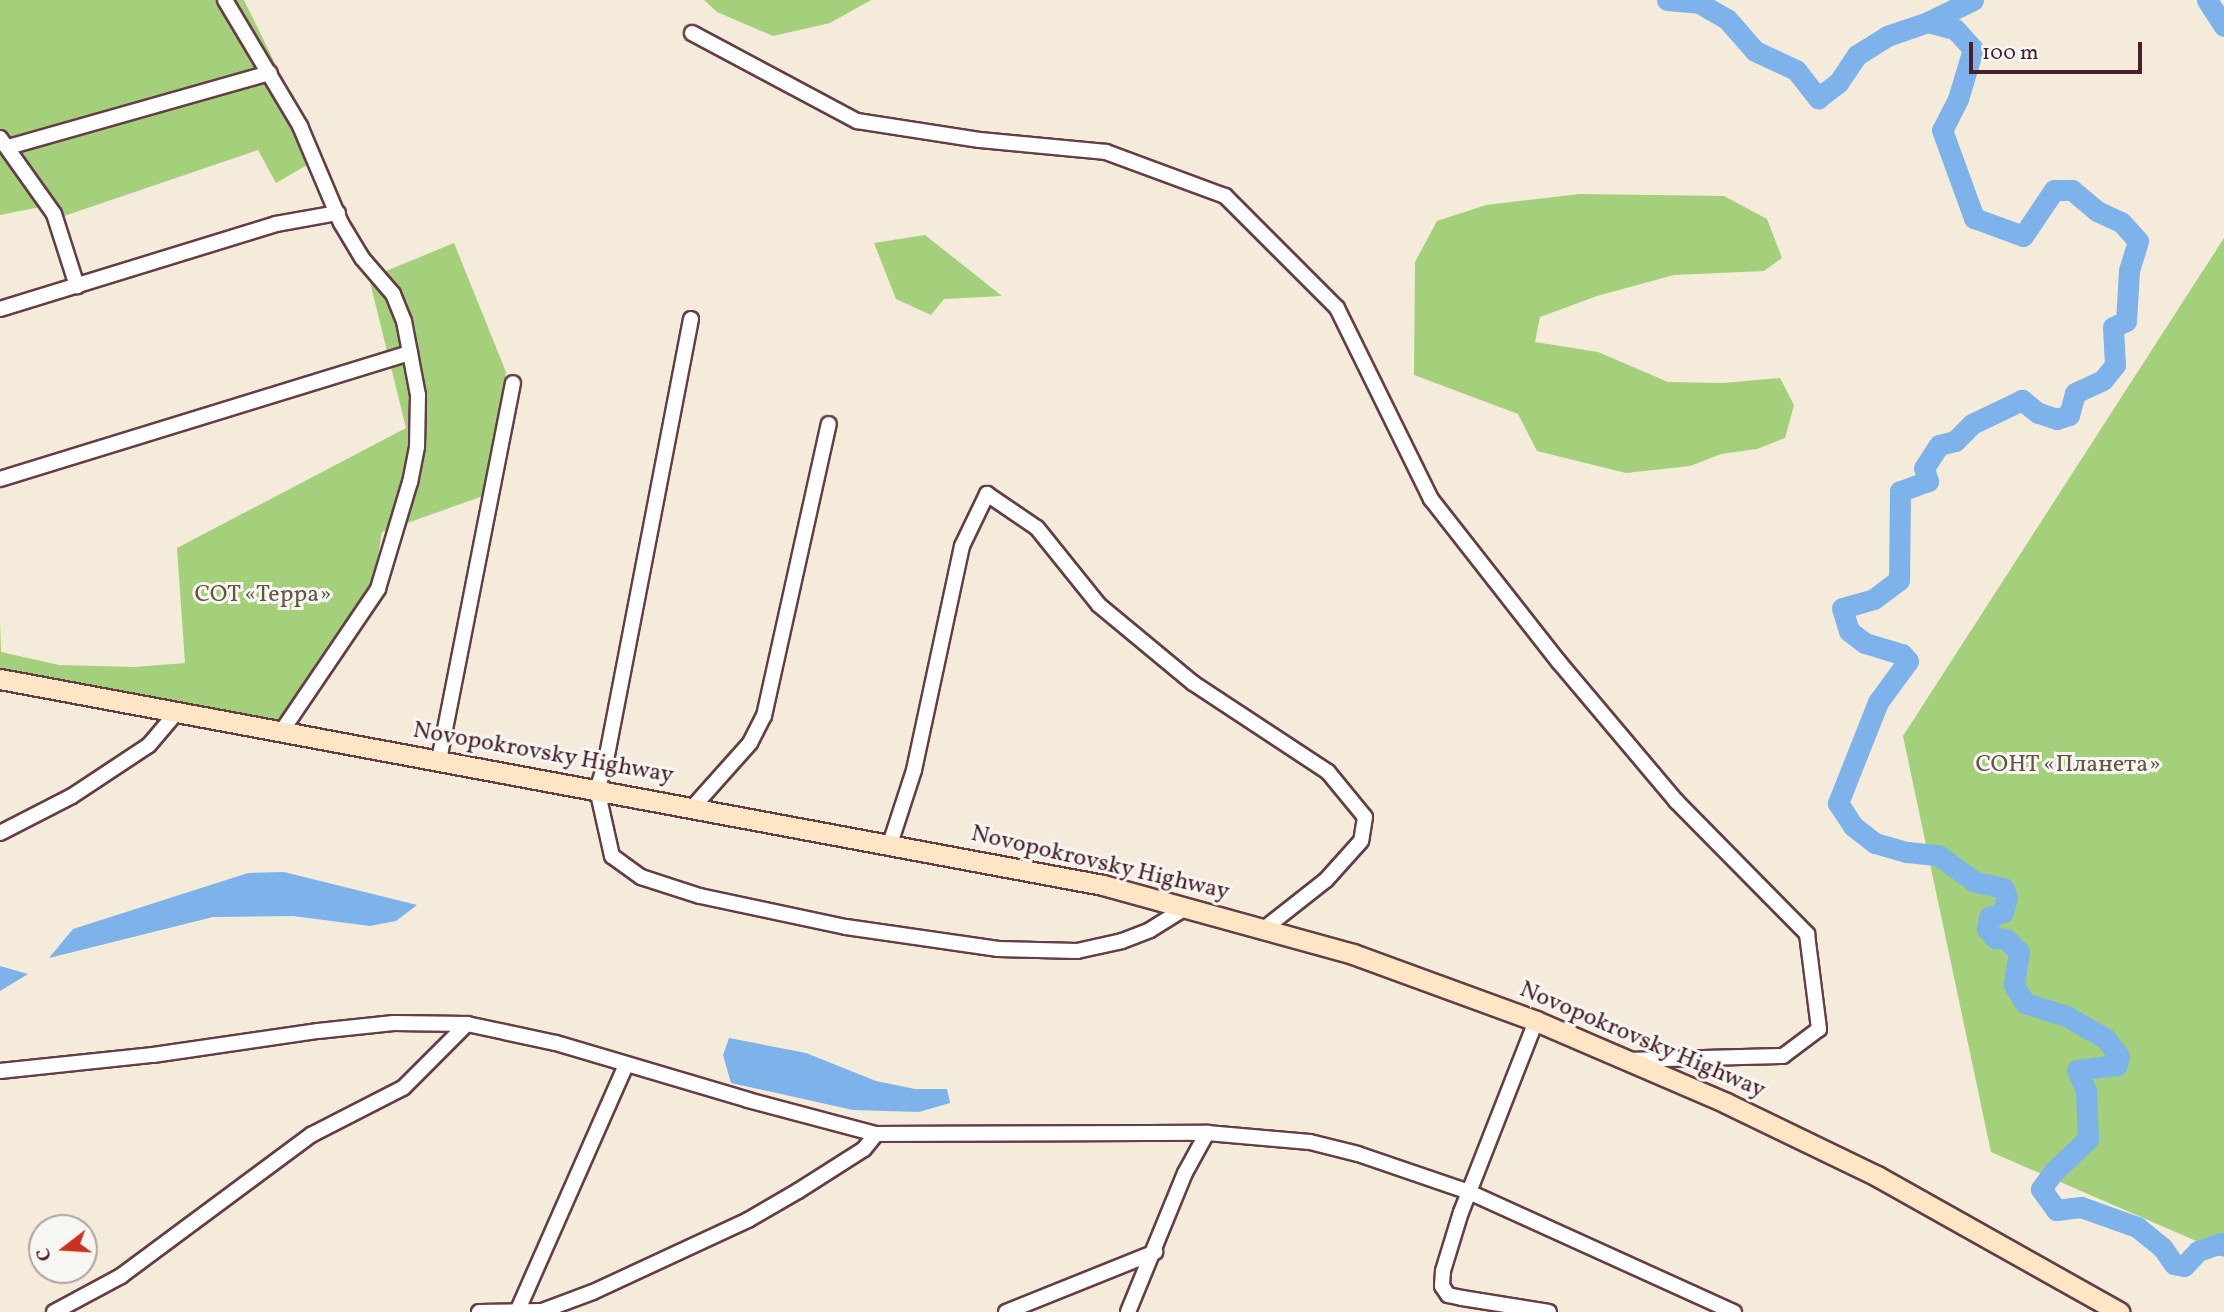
<!DOCTYPE html>
<meta charset="utf-8">
<style>
body{margin:0}
#map{position:relative;width:2224px;height:1312px;overflow:hidden;background:#f4ebdb;font-family:Vollkorn,serif}
div>[style]{position:absolute}
.green>*{inset:0;background:#a4cf7b}
.water>*{inset:0;background:#7db2eb}
.river>*{height:21px;margin:-10.5px;padding:0 10.5px;transform-origin:10.5px;border-radius:10.5px;background:#7db2eb}
.roads{filter:drop-shadow(2px 0 #643e45) drop-shadow(-2px 0 #643e45) drop-shadow(0 2px #643e45) drop-shadow(0 -2px #643e45)}
.street>*{height:14px;margin:-7px;padding:0 7px;transform-origin:7px;border-radius:7px;background:#fff}
.secondary>*{height:19px;margin:-9.5px;padding:0 9.5px;transform-origin:9.5px;border-radius:9.5px;background:#fde5c5}
span{translate:-50% -50%;white-space:nowrap;text-align:center;line-height:1.15;-webkit-text-stroke:6px #f6f6f2;paint-order:stroke}
.park-label{font-size:24px;color:#655443}
.street-label{font-size:24px;color:#4a1f2b}
.north{position:absolute;left:28px;top:1214px;width:70px;height:70px;box-sizing:border-box;background:#f6f6f2;border:2px solid #b1a0a2;border-radius:50%;rotate:253deg;font-size:19px;font-weight:700;line-height:28px;text-align:center;color:#4a1f2b}
.north::after{content:'';display:block;margin:auto;width:24px;height:32px;background:#c8321e;clip-path:polygon(50% 0,100% 100%,50% 72%,0 100%)}
.scale{position:absolute;left:1969px;top:42px;width:173px;height:32px;box-sizing:border-box;border:4px solid #4a1f2b;border-top:0;padding-left:9px;font-size:21px;line-height:24px;white-space:nowrap;color:#4a1f2b;-webkit-text-stroke:5px #f6f6f2;paint-order:stroke}
</style>
<div id="map">
<div class="green">
<i style="clip-path:polygon(0 0,244px 0,321px 157px,276px 183px,258px 150px,64px 216px,40px 207px,0 215px)"></i>
<i style="clip-path:polygon(704px 0,871px 0,830px 23px,773px 36px,717px 12px)"></i>
<i style="clip-path:polygon(1580px 194px,1724px 196px,1767px 219px,1782px 258px,1764px 271px,1674px 275px,1597px 296px,1540px 317px,1535px 342px,1598px 352px,1668px 382px,1723px 383px,1780px 378px,1794px 405px,1785px 438px,1757px 449px,1721px 454px,1690px 466px,1626px 473px,1537px 451px,1518px 414px,1414px 375px,1415px 262px,1437px 221px,1486px 205px)"></i>
<i style="clip-path:polygon(925px 235px,1002px 296px,944px 299px,931px 315px,896px 299px,874px 243px)"></i>
<i style="clip-path:polygon(2224px 238px,2224px 1253px,1991px 1152px,1903px 736px)"></i>
<i style="clip-path:polygon(454px 243px,506px 372px,483px 496px,382px 532px,373px 586px,362px 596px,279px 723px,0 673px,0 621px,1px 652px,59px 665px,134px 667px,185px 663px,177px 548px,406px 428px,369px 278px)"></i>
</div>
<div class="water">
<i style="clip-path:polygon(284px 872px,417px 905px,396px 921px,370px 926px,293px 916px,213px 917px,49px 958px,73px 929px,248px 873px)"></i>
<i style="clip-path:polygon(0 966px,28px 974px,0 991px)"></i>
<i style="clip-path:polygon(729px 1038px,806px 1053px,876px 1081px,915px 1089px,947px 1089px,950px 1103px,919px 1112px,853px 1110px,731px 1083px,723px 1055px)"></i>
</div>
<div class="river">
<i style="left:1667px;top:0;width:32px;rotate:5deg"></i>
<i style="left:1699px;top:3px;width:32px;rotate:30deg"></i>
<i style="left:1727px;top:19px;width:43px;rotate:48.8deg"></i>
<i style="left:1755px;top:51px;width:45px;rotate:24.9deg"></i>
<i style="left:1796px;top:70px;width:36px;rotate:52deg"></i>
<i style="left:1818px;top:98px;width:25px;rotate:-37deg"></i>
<i style="left:1838px;top:83px;width:34px;rotate:-56deg"></i>
<i style="left:1857px;top:55px;width:36px;rotate:-32deg"></i>
<i style="left:1887px;top:36px;width:43px;rotate:-18.9deg"></i>
<i style="left:1928px;top:22px;width:50px;rotate:-26.1deg"></i>
<i style="left:2207px;top:0;width:31px;rotate:57deg"></i>
<i style="left:1928px;top:22px;width:28px;rotate:15deg"></i>
<i style="left:1955px;top:29px;width:27px;rotate:48deg"></i>
<i style="left:1973px;top:49px;width:52px;rotate:106.7deg"></i>
<i style="left:1958px;top:99px;width:35px;rotate:117deg"></i>
<i style="left:1942px;top:130px;width:94px;rotate:70deg"></i>
<i style="left:1974px;top:218px;width:52px;rotate:20.2deg"></i>
<i style="left:2023px;top:236px;width:55px;rotate:-56deg"></i>
<i style="left:2054px;top:190px;width:18px"></i>
<i style="left:2072px;top:190px;width:33px;rotate:40deg"></i>
<i style="left:2097px;top:211px;width:26px;rotate:25deg"></i>
<i style="left:2121px;top:222px;width:25px;rotate:48deg"></i>
<i style="left:2138px;top:241px;width:31px;rotate:107deg"></i>
<i style="left:2129px;top:271px;width:50px;rotate:93.4deg"></i>
<i style="left:2126px;top:321px;width:14px;rotate:155deg"></i>
<i style="left:2113px;top:327px;width:38px;rotate:87deg"></i>
<i style="left:2115px;top:365px;width:19px;rotate:129deg"></i>
<i style="left:2103px;top:380px;width:31px;rotate:155deg"></i>
<i style="left:2075px;top:393px;width:23px;rotate:105deg"></i>
<i style="left:2069px;top:415px;width:13px;rotate:162deg"></i>
<i style="left:2057px;top:419px;width:20px;rotate:-162deg"></i>
<i style="left:2038px;top:413px;width:21px;rotate:-141deg"></i>
<i style="left:2022px;top:400px;width:55px;rotate:154.4deg"></i>
<i style="left:1972px;top:424px;width:24px;rotate:135deg"></i>
<i style="left:1955px;top:441px;width:16px;rotate:166deg"></i>
<i style="left:1939px;top:445px;width:27px;rotate:123deg"></i>
<i style="left:1924px;top:468px;width:14px;rotate:73deg"></i>
<i style="left:1928px;top:481px;width:30px;rotate:160deg"></i>
<i style="left:1900px;top:491px;width:89px;rotate:90.6deg"></i>
<i style="left:1899px;top:580px;width:31px;rotate:143deg"></i>
<i style="left:1874px;top:599px;width:33px;rotate:164deg"></i>
<i style="left:1842px;top:608px;width:24px;rotate:73deg"></i>
<i style="left:1849px;top:631px;width:20px;rotate:37deg"></i>
<i style="left:1865px;top:643px;width:39px;rotate:17deg"></i>
<i style="left:1902px;top:654px;width:9px;rotate:49deg"></i>
<i style="left:1908px;top:661px;width:51px;rotate:126.2deg"></i>
<i style="left:1878px;top:702px;width:109px;rotate:111.6deg"></i>
<i style="left:1838px;top:803px;width:27px;rotate:57deg"></i>
<i style="left:1853px;top:826px;width:28px;rotate:38deg"></i>
<i style="left:1875px;top:843px;width:33px;rotate:16deg"></i>
<i style="left:1907px;top:852px;width:31px;rotate:6deg"></i>
<i style="left:1938px;top:855px;width:46px;rotate:36.1deg"></i>
<i style="left:1975px;top:882px;width:29px;rotate:12deg"></i>
<i style="left:2003px;top:888px;width:10px;rotate:66deg"></i>
<i style="left:2007px;top:897px;width:16px;rotate:105deg"></i>
<i style="left:2003px;top:912px;width:15px;rotate:160deg"></i>
<i style="left:1989px;top:917px;width:12px;rotate:99deg"></i>
<i style="left:1987px;top:929px;width:12px;rotate:48deg"></i>
<i style="left:1995px;top:938px;width:11px;rotate:5deg"></i>
<i style="left:2006px;top:939px;width:18px;rotate:45deg"></i>
<i style="left:2019px;top:952px;width:33px;rotate:99deg"></i>
<i style="left:2014px;top:985px;width:21px;rotate:59deg"></i>
<i style="left:2025px;top:1003px;width:43px;rotate:17.6deg"></i>
<i style="left:2066px;top:1016px;width:45px;rotate:29.4deg"></i>
<i style="left:2105px;top:1038px;width:23px;rotate:52deg"></i>
<i style="left:2119px;top:1056px;width:9px;rotate:103deg"></i>
<i style="left:2117px;top:1065px;width:40px;rotate:172.9deg"></i>
<i style="left:2077px;top:1070px;width:23px;rotate:67deg"></i>
<i style="left:2086px;top:1091px;width:48px;rotate:87.6deg"></i>
<i style="left:2088px;top:1139px;width:47px;rotate:136.7deg"></i>
<i style="left:2054px;top:1171px;width:22px;rotate:126deg"></i>
<i style="left:2041px;top:1189px;width:26px;rotate:54deg"></i>
<i style="left:2056px;top:1210px;width:25px;rotate:-7deg"></i>
<i style="left:2081px;top:1207px;width:59px;rotate:19.7deg"></i>
<i style="left:2137px;top:1227px;width:32px;rotate:39deg"></i>
<i style="left:2162px;top:1247px;width:21px;rotate:55deg"></i>
<i style="left:2174px;top:1264px;width:10px;rotate:11deg"></i>
<i style="left:2184px;top:1266px;width:21px;rotate:-47deg"></i>
<i style="left:2198px;top:1251px;width:24px;rotate:-19deg"></i>
<i style="left:2221px;top:1243px;width:4px;rotate:45deg"></i>
</div>
<div class="roads">
<div class="street">
<i style="left:225px;top:0;width:147px;rotate:59.2deg"></i>
<i style="left:300px;top:126px;width:105px;rotate:67.1deg"></i>
<i style="left:341px;top:223px;width:41px;rotate:59deg"></i>
<i style="left:362px;top:258px;width:48px;rotate:49.3deg"></i>
<i style="left:393px;top:294px;width:29px;rotate:68deg"></i>
<i style="left:404px;top:321px;width:75px;rotate:79.3deg"></i>
<i style="left:418px;top:395px;width:52px;rotate:91.1deg"></i>
<i style="left:417px;top:447px;width:36px;rotate:101deg"></i>
<i style="left:410px;top:482px;width:112px;rotate:106.7deg"></i>
<i style="left:378px;top:589px;width:171px;rotate:124.1deg"></i>
<i style="left:692px;top:33px;width:187px;rotate:28.1deg"></i>
<i style="left:857px;top:121px;width:124px;rotate:8.8deg"></i>
<i style="left:980px;top:140px;width:127px;rotate:5.4deg"></i>
<i style="left:1106px;top:152px;width:127px;rotate:20.3deg"></i>
<i style="left:1225px;top:196px;width:158px;rotate:45deg"></i>
<i style="left:1337px;top:308px;width:213px;rotate:63.8deg"></i>
<i style="left:1431px;top:499px;width:207px;rotate:51.9deg"></i>
<i style="left:1559px;top:662px;width:182px;rotate:49.9deg"></i>
<i style="left:1676px;top:801px;width:187px;rotate:45.4deg"></i>
<i style="left:1807px;top:934px;width:96px;rotate:82.8deg"></i>
<i style="left:1819px;top:1029px;width:45px;rotate:143.1deg"></i>
<i style="left:1783px;top:1056px;width:150px;rotate:178.5deg"></i>
<i style="left:0;top:138px;width:93px;rotate:54.6deg"></i>
<i style="left:54px;top:214px;width:76px;rotate:72.3deg"></i>
<i style="left:8px;top:147px;width:272px;rotate:-15.8deg"></i>
<i style="left:0;top:309px;width:289px;rotate:-17.1deg"></i>
<i style="left:276px;top:224px;width:63px;rotate:-10.1deg"></i>
<i style="left:691px;top:319px;width:451px;rotate:100.9deg"></i>
<i style="left:606px;top:762px;width:28px;rotate:108deg"></i>
<i style="left:597px;top:789px;width:69px;rotate:77.4deg"></i>
<i style="left:612px;top:856px;width:36px;rotate:36deg"></i>
<i style="left:641px;top:877px;width:62px;rotate:17.9deg"></i>
<i style="left:700px;top:896px;width:149px;rotate:12deg"></i>
<i style="left:846px;top:927px;width:154px;rotate:8.2deg"></i>
<i style="left:998px;top:949px;width:79px;rotate:1.5deg"></i>
<i style="left:1077px;top:951px;width:46px;rotate:-12.5deg"></i>
<i style="left:1122px;top:941px;width:30px;rotate:-21deg"></i>
<i style="left:1150px;top:930px;width:44px;rotate:-31.9deg"></i>
<i style="left:0;top:479px;width:429px;rotate:-17.1deg"></i>
<i style="left:439px;top:760px;width:384px;rotate:-78.9deg"></i>
<i style="left:693px;top:807px;width:86px;rotate:-48.3deg"></i>
<i style="left:750px;top:743px;width:30px;rotate:-63deg"></i>
<i style="left:764px;top:716px;width:299px;rotate:-77.5deg"></i>
<i style="left:0;top:833px;width:81px;rotate:-27.2deg"></i>
<i style="left:72px;top:796px;width:92px;rotate:-33.5deg"></i>
<i style="left:149px;top:745px;width:43px;rotate:-49.7deg"></i>
<i style="left:890px;top:844px;width:78px;rotate:-72deg"></i>
<i style="left:914px;top:770px;width:229px;rotate:-77.9deg"></i>
<i style="left:962px;top:546px;width:58px;rotate:-64.3deg"></i>
<i style="left:987px;top:494px;width:60px;rotate:34.2deg"></i>
<i style="left:1037px;top:528px;width:99px;rotate:51.2deg"></i>
<i style="left:1099px;top:605px;width:122px;rotate:39.7deg"></i>
<i style="left:1193px;top:683px;width:162px;rotate:33.4deg"></i>
<i style="left:1328px;top:772px;width:58px;rotate:50.6deg"></i>
<i style="left:1365px;top:817px;width:24px;rotate:99deg"></i>
<i style="left:1361px;top:841px;width:52px;rotate:131.9deg"></i>
<i style="left:1326px;top:880px;width:78px;rotate:141.8deg"></i>
<i style="left:1536px;top:1021px;width:205px;rotate:111.4deg"></i>
<i style="left:1461px;top:1212px;width:62px;rotate:107deg"></i>
<i style="left:1443px;top:1271px;width:15px;rotate:94deg"></i>
<i style="left:1442px;top:1286px;width:11px;rotate:56deg"></i>
<i style="left:1448px;top:1295px;width:14px;rotate:12deg"></i>
<i style="left:1462px;top:1298px;width:88px;rotate:9.1deg"></i>
<i style="left:0;top:1071px;width:154px;rotate:-6deg"></i>
<i style="left:153px;top:1055px;width:167px;rotate:-8.3deg"></i>
<i style="left:318px;top:1031px;width:76px;rotate:-6deg"></i>
<i style="left:394px;top:1023px;width:73px;rotate:0.8deg"></i>
<i style="left:467px;top:1024px;width:91px;rotate:12.1deg"></i>
<i style="left:556px;top:1043px;width:200px;rotate:16.5deg"></i>
<i style="left:748px;top:1100px;width:132px;rotate:14.9deg"></i>
<i style="left:876px;top:1134px;width:331px;rotate:-0.2deg"></i>
<i style="left:54px;top:1312px;width:76px;rotate:-28.2deg"></i>
<i style="left:121px;top:1276px;width:237px;rotate:-36.6deg"></i>
<i style="left:311px;top:1135px;width:103px;rotate:-27.1deg"></i>
<i style="left:403px;top:1088px;width:91px;rotate:-45deg"></i>
<i style="left:479px;top:1312px;width:63px;rotate:-0.9deg"></i>
<i style="left:542px;top:1311px;width:54px;rotate:-20.4deg"></i>
<i style="left:593px;top:1292px;width:171px;rotate:-24.9deg"></i>
<i style="left:748px;top:1220px;width:58px;rotate:-30.1deg"></i>
<i style="left:798px;top:1191px;width:78px;rotate:-32.5deg"></i>
<i style="left:864px;top:1149px;width:19px;rotate:-51deg"></i>
<i style="left:517px;top:1312px;width:270px;rotate:-66.2deg"></i>
<i style="left:1006px;top:1312px;width:161px;rotate:-21.9deg"></i>
<i style="left:1128px;top:1312px;width:150px;rotate:-67.7deg"></i>
<i style="left:1185px;top:1173px;width:46px;rotate:-61.2deg"></i>
<i style="left:1207px;top:1133px;width:103px;rotate:5deg"></i>
<i style="left:1310px;top:1142px;width:49px;rotate:14deg"></i>
<i style="left:1358px;top:1154px;width:117px;rotate:18.9deg"></i>
<i style="left:1469px;top:1192px;width:291px;rotate:24.4deg"></i>
</div>
<div class="secondary">
<i style="left:0;top:679px;width:1122px;rotate:10.58deg"></i>
<i style="left:1103px;top:885px;width:259px;rotate:15.4deg"></i>
<i style="left:1353px;top:954px;width:195px;rotate:20.1deg"></i>
<i style="left:1536px;top:1021px;width:207px;rotate:23.3deg"></i>
<i style="left:1726px;top:1103px;width:168px;rotate:25.8deg"></i>
<i style="left:1877px;top:1176px;width:278px;rotate:29.3deg"></i>
</div>
</div>
<div class="park-label">
<span style="left:263px;top:596px">СОТ «Терра»</span>
<span style="left:2068px;top:766px">СОНТ «Планета»</span>
</div>
<div class="street-label">
<span style="left:543px;top:754px;rotate:10deg">Novopokrovsky Highway</span>
<span style="left:1100px;top:864px;rotate:13deg">Novopokrovsky Highway</span>
<span style="left:1642px;top:1041px;rotate:23deg">Novopokrovsky Highway</span>
</div>
<div class="north">С</div>
<div class="scale">100 m</div>
</div>
